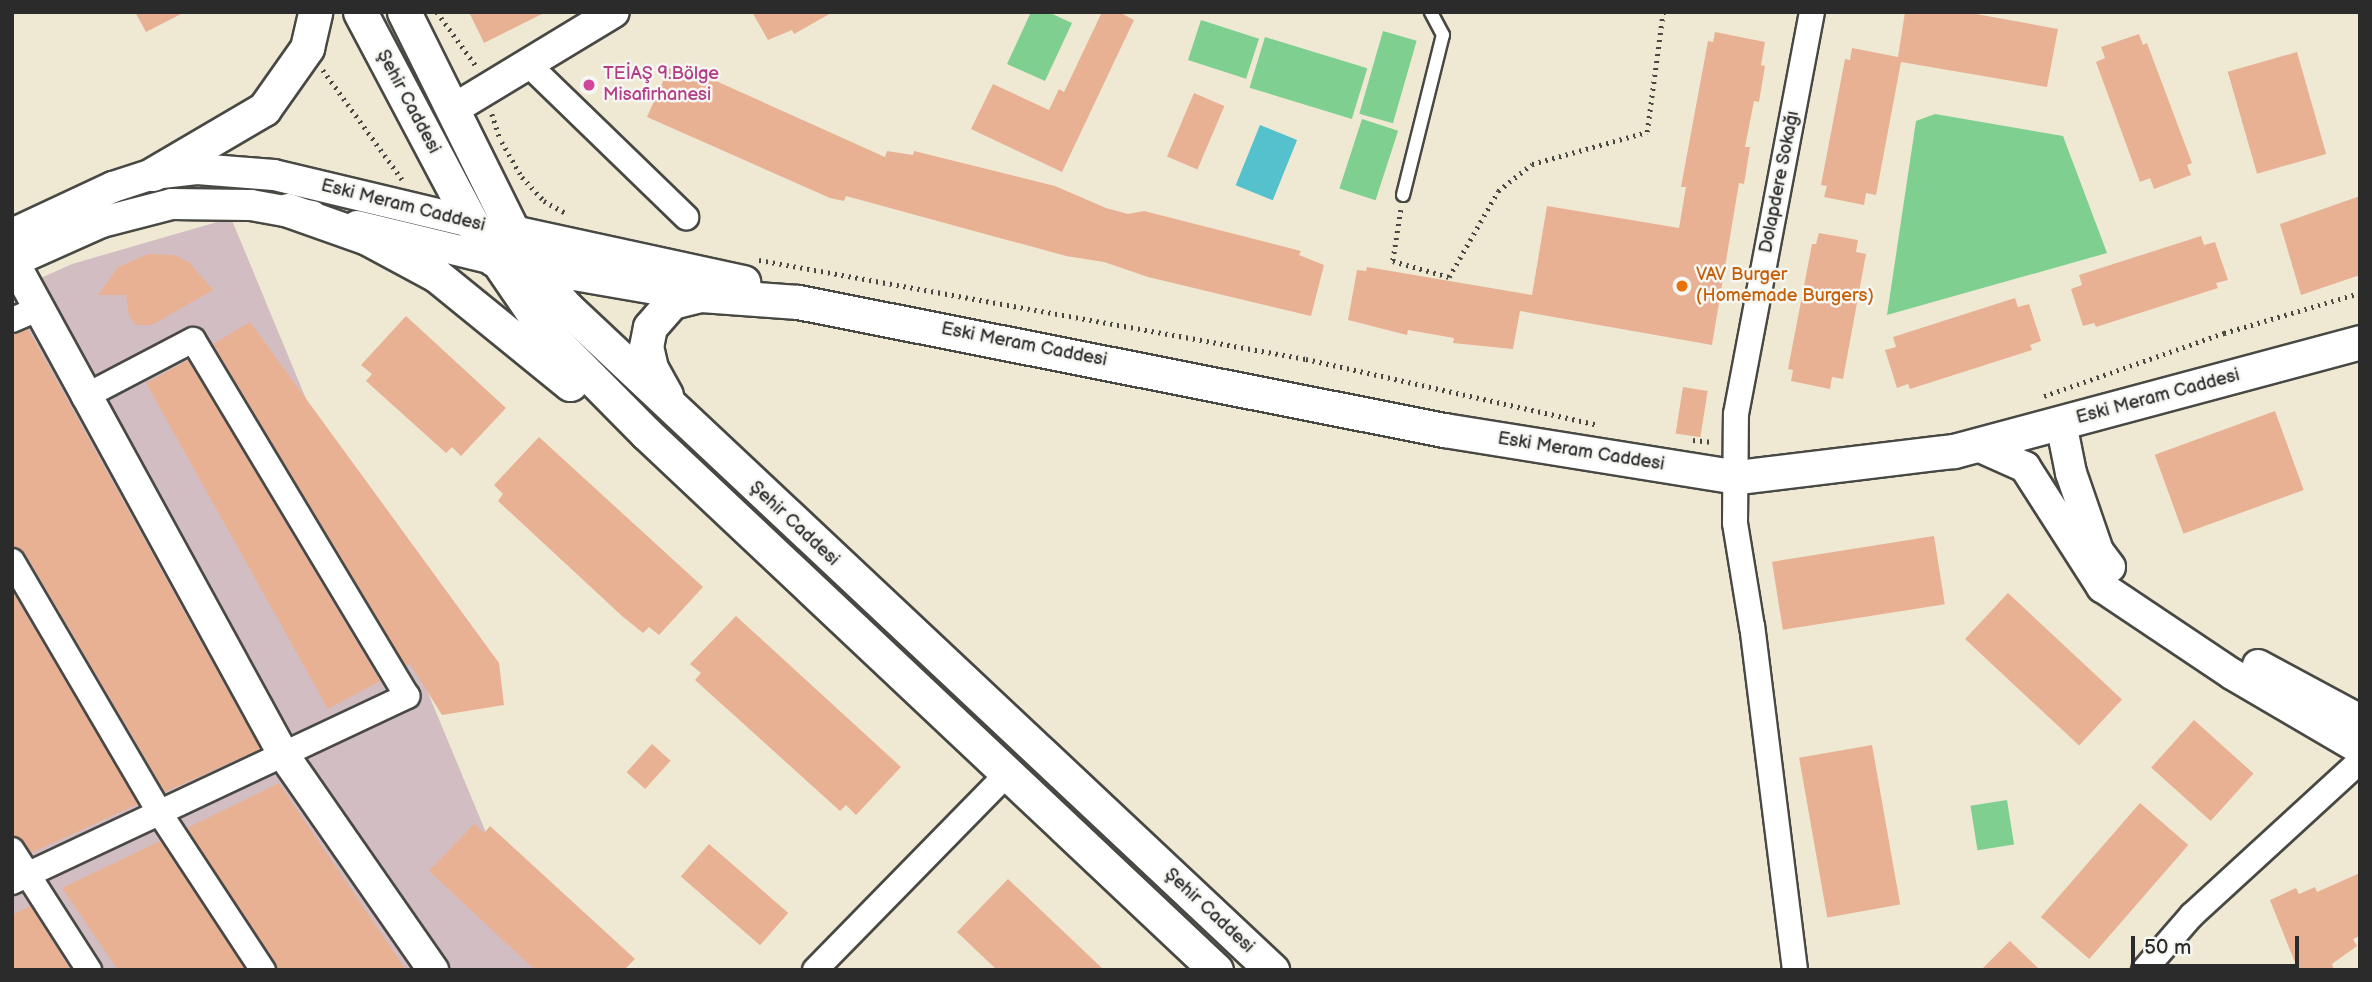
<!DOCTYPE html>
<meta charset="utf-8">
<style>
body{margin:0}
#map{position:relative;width:2372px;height:982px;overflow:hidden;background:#efe9d3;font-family:"Balsamiq Sans",sans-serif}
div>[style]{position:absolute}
.industrial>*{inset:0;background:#d2bec2}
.green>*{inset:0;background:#7fcf90;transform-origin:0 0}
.water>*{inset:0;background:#54c1cd;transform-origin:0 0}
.building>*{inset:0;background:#e9b194;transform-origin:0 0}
.path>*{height:4.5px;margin-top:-2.25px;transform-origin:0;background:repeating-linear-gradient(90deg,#484844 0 2px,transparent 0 7px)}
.roads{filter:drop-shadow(2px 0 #484844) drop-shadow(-2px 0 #484844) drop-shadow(0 2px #484844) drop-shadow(0 -2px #484844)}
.service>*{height:12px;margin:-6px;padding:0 6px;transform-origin:6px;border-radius:6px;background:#fff}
.minor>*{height:24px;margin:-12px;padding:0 12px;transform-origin:12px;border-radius:12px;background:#fff}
.tertiary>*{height:30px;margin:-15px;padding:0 15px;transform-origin:15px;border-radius:15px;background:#fff}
.secondary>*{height:33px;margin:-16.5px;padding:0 16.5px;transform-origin:16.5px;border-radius:16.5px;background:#fff}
.dots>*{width:19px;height:19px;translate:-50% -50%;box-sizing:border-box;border:4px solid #f6f6f2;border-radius:50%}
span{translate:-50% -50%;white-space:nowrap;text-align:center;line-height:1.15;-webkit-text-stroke:5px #f6f6f2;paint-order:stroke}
.hotel-label{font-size:18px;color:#b23c85}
.left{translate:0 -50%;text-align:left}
.street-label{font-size:18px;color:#2b2b2b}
.food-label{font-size:18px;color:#c56008}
.frame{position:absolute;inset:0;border:14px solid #2b2b2b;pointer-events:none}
.scale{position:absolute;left:2131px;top:936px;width:168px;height:32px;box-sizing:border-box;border:4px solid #2b2b2b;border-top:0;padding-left:9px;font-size:21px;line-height:24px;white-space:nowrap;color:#2b2b2b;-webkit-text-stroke:5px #f6f6f2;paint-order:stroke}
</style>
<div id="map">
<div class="industrial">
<i style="clip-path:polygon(231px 218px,543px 970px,12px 970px,12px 291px,72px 264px)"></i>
</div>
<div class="green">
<i style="clip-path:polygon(1031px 12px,1048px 12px,1072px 23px,1045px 81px,1007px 64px)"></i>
<i style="left:1201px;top:20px;width:61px;height:42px;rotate:18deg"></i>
<i style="left:1383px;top:31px;width:35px;height:86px;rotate:16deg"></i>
<i style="left:1265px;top:37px;width:107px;height:53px;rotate:17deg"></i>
<i style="clip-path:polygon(1935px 114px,2063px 136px,2107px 253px,1887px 315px,1916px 121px)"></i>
<i style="left:1362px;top:119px;width:38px;height:73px;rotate:18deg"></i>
<i style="left:2007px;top:800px;width:45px;height:37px;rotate:81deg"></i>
</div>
<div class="water">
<i style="left:1260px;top:125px;width:40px;height:65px;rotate:22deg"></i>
</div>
<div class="building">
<i style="clip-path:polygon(135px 12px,185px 12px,146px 32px)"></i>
<i style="clip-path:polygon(469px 12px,546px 12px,484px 43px)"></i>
<i style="clip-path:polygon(752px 12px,833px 12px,794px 34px,792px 30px,768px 40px)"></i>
<i style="clip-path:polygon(1102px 12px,1119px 12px,1134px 20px,1062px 172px,971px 129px,993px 84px,1049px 110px,1059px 89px,1064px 92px)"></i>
<i style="clip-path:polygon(1905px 12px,1965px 12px,2058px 29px,2047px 87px,1901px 62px,1876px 195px,1866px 193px,1864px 205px,1824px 197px,1827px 186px,1821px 185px,1845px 59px,1850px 60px,1852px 48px,1898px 57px)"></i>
<i style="clip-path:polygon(1715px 32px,1765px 42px,1761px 65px,1765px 66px,1759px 102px,1754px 101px,1745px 147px,1750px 147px,1744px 184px,1739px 183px,1712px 345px,1520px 311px,1513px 349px,1453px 343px,1454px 338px,1408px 330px,1407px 335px,1348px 320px,1357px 270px,1366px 271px,1367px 267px,1532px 295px,1547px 206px,1679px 228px,1686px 187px,1681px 187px,1708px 41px,1713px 42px)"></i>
<i style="clip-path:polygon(2139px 34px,2143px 45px,2147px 43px,2192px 163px,2187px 165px,2191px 175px,2154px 189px,2150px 178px,2140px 182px,2096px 62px,2105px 58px,2101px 47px)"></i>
<i style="left:2297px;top:52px;width:106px;height:72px;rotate:74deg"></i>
<i style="clip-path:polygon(669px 68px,694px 75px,696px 72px,885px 157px,887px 151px,913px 155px,914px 151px,1055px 186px,1106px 208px,1128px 214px,1144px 211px,1301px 251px,1299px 255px,1324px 265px,1311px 316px,1148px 277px,1104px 262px,1066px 256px,846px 196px,844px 201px,830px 198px,647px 117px)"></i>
<i style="left:1194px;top:93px;width:33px;height:69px;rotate:23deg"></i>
<i style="clip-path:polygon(2360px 196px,2360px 275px,2301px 295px,2280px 224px)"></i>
<i style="clip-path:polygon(1819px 233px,1858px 240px,1856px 252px,1866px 254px,1843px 379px,1832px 377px,1830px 389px,1791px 381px,1793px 370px,1788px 369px,1812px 244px,1816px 244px)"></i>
<i style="clip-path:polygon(2201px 236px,2204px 245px,2215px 242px,2228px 280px,2216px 283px,2218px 288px,2096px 327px,2094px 323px,2083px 326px,2071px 289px,2082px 285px,2079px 275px)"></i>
<i style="clip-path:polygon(148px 254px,174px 255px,189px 262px,213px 290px,152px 325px,136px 325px,129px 316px,126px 295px,98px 295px,118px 267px)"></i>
<i style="clip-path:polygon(2015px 298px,2018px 307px,2029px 304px,2041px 341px,2030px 345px,2032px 350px,1910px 389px,1908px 384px,1897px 388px,1885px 350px,1896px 347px,1893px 337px)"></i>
<i style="clip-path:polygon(406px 316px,506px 408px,461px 456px,452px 447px,446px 453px,366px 381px,372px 374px,361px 365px)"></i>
<i style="clip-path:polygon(250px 322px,499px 663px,504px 705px,442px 715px,410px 664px,406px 666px,213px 344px)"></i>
<i style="clip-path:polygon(28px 329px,260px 749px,165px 792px,25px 553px,12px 546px,12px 336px)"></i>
<i style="clip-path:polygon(188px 360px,380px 681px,328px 709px,146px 383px)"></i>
<i style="left:1683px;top:387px;width:25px;height:47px;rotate:9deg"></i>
<i style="left:2275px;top:411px;width:84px;height:128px;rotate:70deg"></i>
<i style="clip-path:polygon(539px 437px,703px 587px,659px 635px,649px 627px,643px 633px,622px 616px,498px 501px,503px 494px,494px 485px)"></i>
<i style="left:1934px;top:536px;width:69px;height:164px;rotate:81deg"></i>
<i style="clip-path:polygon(12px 591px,138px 804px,31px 853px,12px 835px)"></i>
<i style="left:2008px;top:593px;width:156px;height:63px;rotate:43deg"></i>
<i style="clip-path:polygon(736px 616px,901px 767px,856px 815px,846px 805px,840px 811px,695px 680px,701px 673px,690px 664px)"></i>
<i style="left:2194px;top:720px;width:80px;height:64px;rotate:42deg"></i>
<i style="left:652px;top:744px;width:25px;height:38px;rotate:42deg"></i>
<i style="left:1872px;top:745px;width:162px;height:74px;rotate:80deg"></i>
<i style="clip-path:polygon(279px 783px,406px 970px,278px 970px,187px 828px)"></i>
<i style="left:2140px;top:803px;width:64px;height:151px;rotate:41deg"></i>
<i style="clip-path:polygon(474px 824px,484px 833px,490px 826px,635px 959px,624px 970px,535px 970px,429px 871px)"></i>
<i style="clip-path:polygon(160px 841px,245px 970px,118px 970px,62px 888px)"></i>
<i style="left:709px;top:844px;width:105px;height:43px;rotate:41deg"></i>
<i style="clip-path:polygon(2360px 873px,2360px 936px,2353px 939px,2357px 946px,2332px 964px,2334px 970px,2298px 970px,2270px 900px,2296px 888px,2299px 894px,2315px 887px,2317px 892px)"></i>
<i style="clip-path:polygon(1008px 879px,1104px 970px,997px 970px,957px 932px)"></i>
<i style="clip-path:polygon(30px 906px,71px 970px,12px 970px,12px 915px)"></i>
<i style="clip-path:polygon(2010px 941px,2040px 970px,1981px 970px)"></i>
</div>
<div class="path">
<i style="left:437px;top:12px;width:68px;rotate:54deg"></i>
<i style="left:323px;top:70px;width:135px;rotate:54.1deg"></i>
<i style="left:492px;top:114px;width:26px;rotate:72deg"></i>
<i style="left:502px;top:142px;width:40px;rotate:60.3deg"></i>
<i style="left:522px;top:177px;width:33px;rotate:47deg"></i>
<i style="left:544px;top:201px;width:26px;rotate:29deg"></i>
<i style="left:1401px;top:210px;width:52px;rotate:98.9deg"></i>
<i style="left:1393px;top:261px;width:58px;rotate:15.9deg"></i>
<i style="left:1449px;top:277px;width:99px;rotate:-60.3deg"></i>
<i style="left:1498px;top:191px;width:43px;rotate:-38.5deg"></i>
<i style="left:1532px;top:164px;width:119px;rotate:-15.5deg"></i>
<i style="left:1647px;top:132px;width:121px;rotate:-82.4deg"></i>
<i style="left:759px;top:260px;width:556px;rotate:10.26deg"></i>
<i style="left:1306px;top:359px;width:300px;rotate:12.7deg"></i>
<i style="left:2044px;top:396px;width:191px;rotate:-19.3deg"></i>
<i style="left:2224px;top:333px;width:142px;rotate:-16.4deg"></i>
<i style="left:1693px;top:440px;width:20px;rotate:6deg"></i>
</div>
<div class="roads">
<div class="service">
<i style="left:1403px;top:195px;width:165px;rotate:-76deg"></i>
<i style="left:1443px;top:35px;width:26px;rotate:-118deg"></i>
</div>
<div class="minor">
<i style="left:529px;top:65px;width:219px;rotate:44.1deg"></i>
<i style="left:12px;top:320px;width:28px;rotate:-23deg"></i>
<i style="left:12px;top:561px;width:294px;rotate:59.6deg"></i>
<i style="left:161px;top:815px;width:186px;rotate:56.7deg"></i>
<i style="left:12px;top:850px;width:143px;rotate:57.3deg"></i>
<i style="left:12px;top:882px;width:437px;rotate:-25.2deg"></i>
<i style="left:407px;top:696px;width:415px;rotate:-121deg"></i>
<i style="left:193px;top:340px;width:123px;rotate:152.4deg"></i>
<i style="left:815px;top:970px;width:273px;rotate:-45.6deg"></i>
<i style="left:1795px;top:970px;width:346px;rotate:-97.1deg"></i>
<i style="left:1752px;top:627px;width:105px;rotate:-99.3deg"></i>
<i style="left:1735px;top:523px;width:109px;rotate:-89.5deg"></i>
<i style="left:1736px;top:414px;width:409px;rotate:-79.3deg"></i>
<i style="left:2144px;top:970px;width:73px;rotate:-48.9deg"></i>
<i style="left:2192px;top:915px;width:228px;rotate:-42.5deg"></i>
</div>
<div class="tertiary">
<i style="left:452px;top:110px;width:189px;rotate:-31.2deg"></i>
<i style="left:357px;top:226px;width:140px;rotate:13.6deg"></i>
<i style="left:12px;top:234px;width:111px;rotate:-25deg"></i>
<i style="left:113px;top:187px;width:42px;rotate:-18deg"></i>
<i style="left:153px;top:174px;width:44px;rotate:-6.5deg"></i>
<i style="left:197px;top:169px;width:77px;rotate:4.5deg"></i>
<i style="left:274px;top:175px;width:203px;rotate:13.4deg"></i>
<i style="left:13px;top:261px;width:562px;rotate:61.29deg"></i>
<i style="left:283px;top:754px;width:263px;rotate:55.2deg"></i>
<i style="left:12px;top:262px;width:98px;rotate:-24deg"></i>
<i style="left:102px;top:222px;width:72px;rotate:-14.4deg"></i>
<i style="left:172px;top:204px;width:79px;rotate:0.7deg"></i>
<i style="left:251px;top:205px;width:62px;rotate:10.2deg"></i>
<i style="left:2061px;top:423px;width:51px;rotate:78.7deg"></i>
<i style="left:2071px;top:473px;width:83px;rotate:70.9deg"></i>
<i style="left:2098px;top:551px;width:20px;rotate:53deg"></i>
<i style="left:1976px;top:445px;width:54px;rotate:24.2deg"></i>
<i style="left:2025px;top:467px;width:143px;rotate:57.3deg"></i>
<i style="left:2102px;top:587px;width:156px;rotate:33.8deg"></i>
<i style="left:2232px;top:674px;width:148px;rotate:30.4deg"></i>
<i style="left:2258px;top:665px;width:116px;rotate:28.3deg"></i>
</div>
<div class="secondary">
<i style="left:360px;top:12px;width:238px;rotate:62.1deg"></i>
<i style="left:471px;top:222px;width:133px;rotate:55.7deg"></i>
<i style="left:546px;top:332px;width:142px;rotate:45.3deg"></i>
<i style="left:646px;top:433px;width:783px;rotate:43.29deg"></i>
<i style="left:404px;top:12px;width:284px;rotate:63.6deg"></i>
<i style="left:530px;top:266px;width:55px;rotate:48.7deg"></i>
<i style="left:566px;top:307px;width:969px;rotate:43.2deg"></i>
<i style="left:153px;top:174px;width:129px;rotate:-30.4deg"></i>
<i style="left:264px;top:109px;width:75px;rotate:-54.8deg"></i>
<i style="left:307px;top:48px;width:37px;rotate:-77deg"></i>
<i style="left:288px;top:210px;width:84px;rotate:19.5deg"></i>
<i style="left:367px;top:238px;width:78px;rotate:28.2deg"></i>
<i style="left:436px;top:275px;width:173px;rotate:39.1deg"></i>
<i style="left:498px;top:229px;width:251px;rotate:12.2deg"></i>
<i style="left:493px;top:259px;width:211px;rotate:9.8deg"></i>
<i style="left:701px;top:295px;width:97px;rotate:4.1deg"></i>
<i style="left:798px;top:302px;width:659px;rotate:11.21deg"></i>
<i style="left:1444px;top:430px;width:298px;rotate:9.1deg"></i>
<i style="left:1738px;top:477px;width:218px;rotate:-6.9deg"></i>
<i style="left:1954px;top:451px;width:420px;rotate:-15deg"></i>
<i style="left:666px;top:395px;width:31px;rotate:-119deg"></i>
<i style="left:651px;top:368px;width:22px;rotate:-103deg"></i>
<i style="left:646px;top:347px;width:20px;rotate:-79deg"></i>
<i style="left:650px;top:327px;width:33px;rotate:-49deg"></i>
<i style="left:672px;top:302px;width:29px;rotate:-14deg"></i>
</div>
</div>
<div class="dots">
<i style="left:589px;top:85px;background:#d1479c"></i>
<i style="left:1682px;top:286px;background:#e8710a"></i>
</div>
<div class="hotel-label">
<span class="left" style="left:603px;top:85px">TEİAŞ 9.Bölge<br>Misafirhanesi</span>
</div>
<div class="street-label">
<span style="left:408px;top:102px;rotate:62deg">Şehir Caddesi</span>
<span style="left:1780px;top:182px;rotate:-79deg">Dolapdere Sokağı</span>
<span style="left:403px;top:206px;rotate:14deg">Eski Meram Caddesi</span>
<span style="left:1024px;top:345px;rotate:11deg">Eski Meram Caddesi</span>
<span style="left:2158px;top:397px;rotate:-15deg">Eski Meram Caddesi</span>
<span style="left:1581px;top:452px;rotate:9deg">Eski Meram Caddesi</span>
<span style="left:794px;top:524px;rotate:43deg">Şehir Caddesi</span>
<span style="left:1209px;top:911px;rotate:43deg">Şehir Caddesi</span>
</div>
<div class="food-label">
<span class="left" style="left:1696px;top:286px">VAV Burger<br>(Homemade Burgers)</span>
</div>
<div class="frame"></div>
<div class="scale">50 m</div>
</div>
